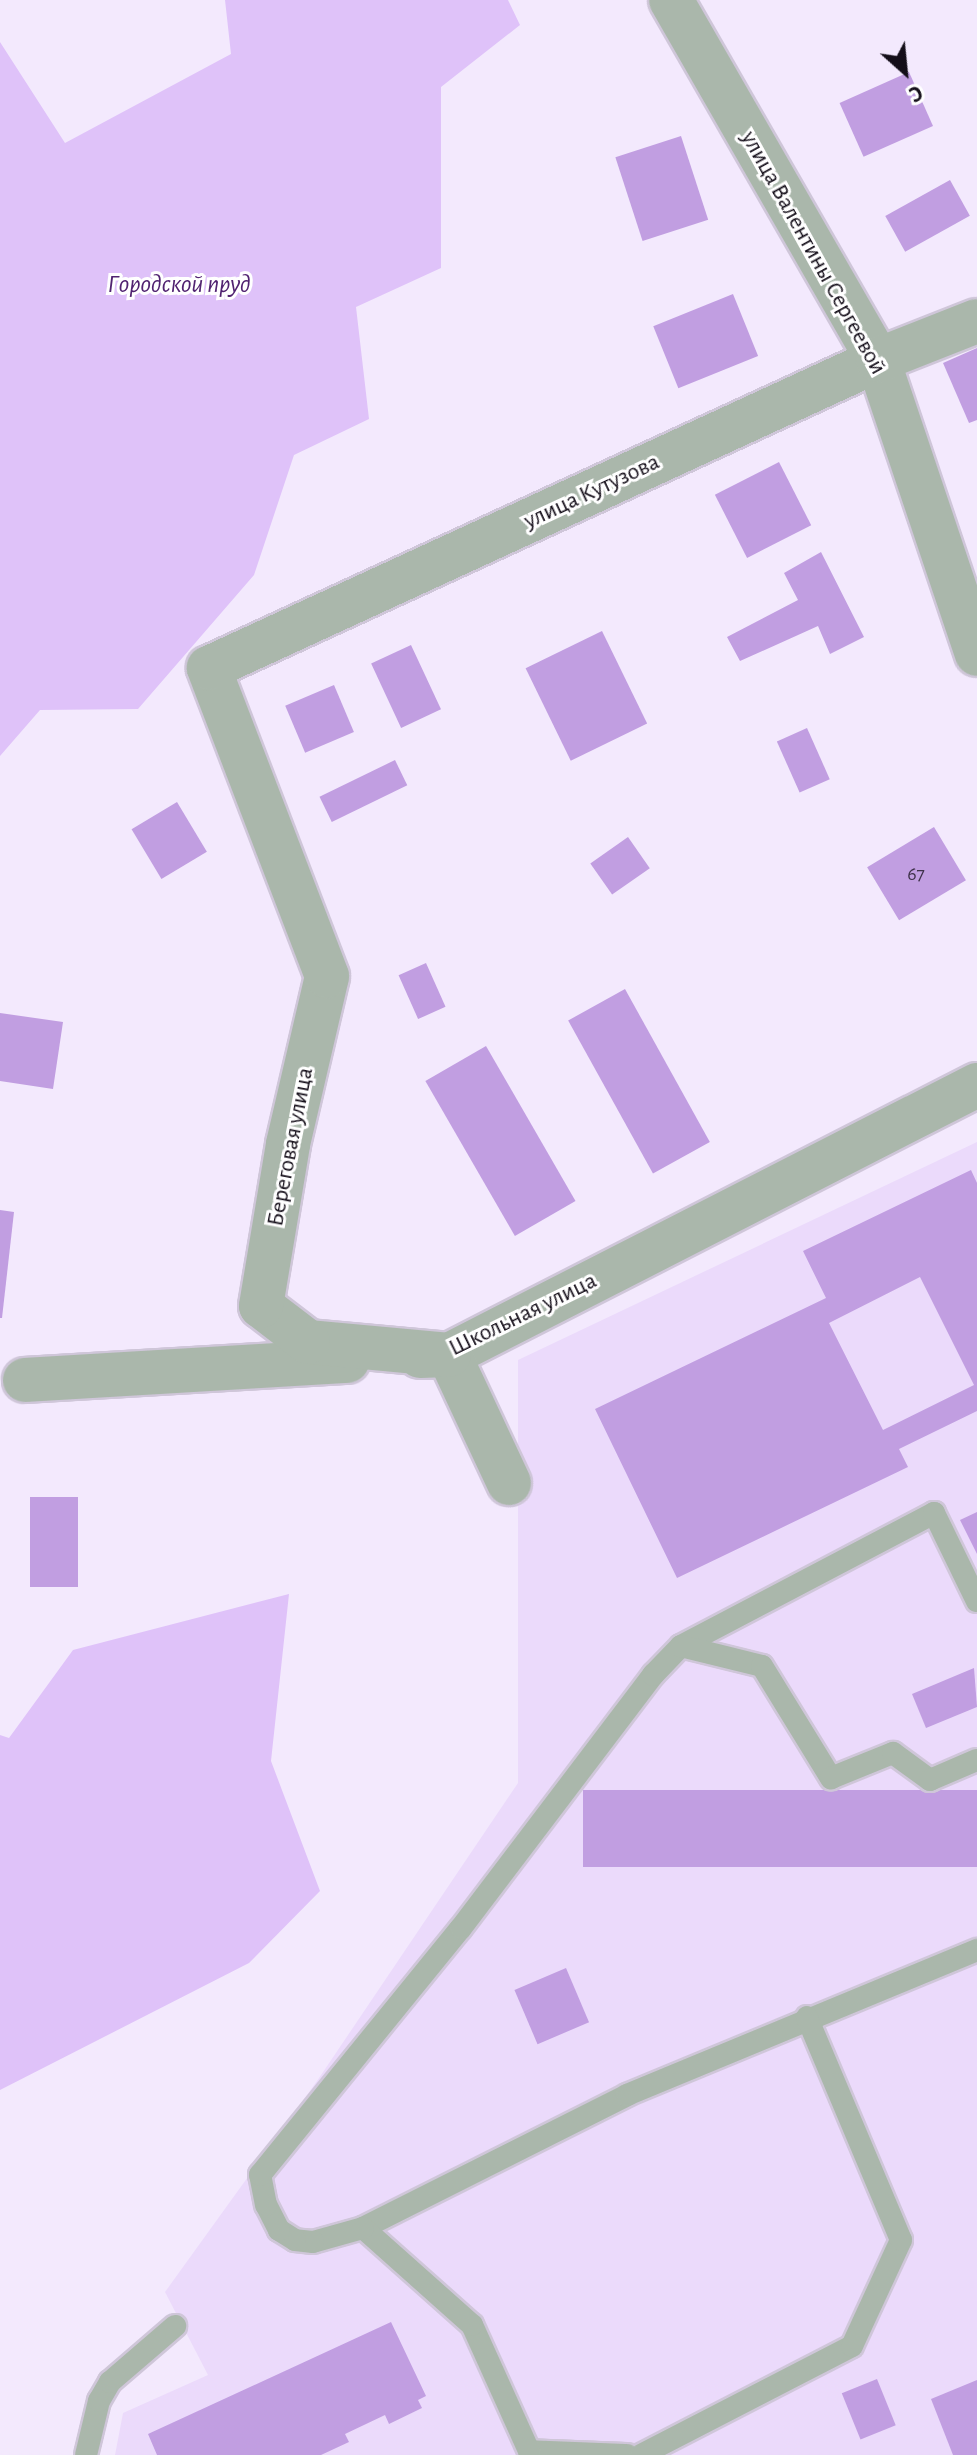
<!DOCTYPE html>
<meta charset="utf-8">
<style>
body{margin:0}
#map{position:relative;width:977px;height:2455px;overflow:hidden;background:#f3e9fd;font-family:"Alegreya Sans",sans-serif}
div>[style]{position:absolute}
.built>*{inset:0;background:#ebdafb}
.water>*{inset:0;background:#dfc2f9}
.building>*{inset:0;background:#c19ee1;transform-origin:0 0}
.roads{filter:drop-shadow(2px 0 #cfc6d9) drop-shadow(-2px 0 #cfc6d9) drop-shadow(0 2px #cfc6d9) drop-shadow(0 -2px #cfc6d9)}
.service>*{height:22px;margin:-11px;padding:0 11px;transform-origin:11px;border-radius:11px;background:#aab7ab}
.minor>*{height:44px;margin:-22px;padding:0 22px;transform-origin:22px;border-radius:22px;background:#aab7ab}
span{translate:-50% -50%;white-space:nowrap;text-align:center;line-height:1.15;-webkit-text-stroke:6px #fff;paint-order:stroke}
.number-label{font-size:20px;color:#3f324b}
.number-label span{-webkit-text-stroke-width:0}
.street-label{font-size:24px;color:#140e19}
.water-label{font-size:26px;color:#512371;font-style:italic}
.north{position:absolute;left:865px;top:32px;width:80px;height:80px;-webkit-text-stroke:6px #fff;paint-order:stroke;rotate:153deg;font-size:22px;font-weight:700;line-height:32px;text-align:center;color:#140e19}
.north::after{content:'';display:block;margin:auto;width:28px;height:36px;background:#140e19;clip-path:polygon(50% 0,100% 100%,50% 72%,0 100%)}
</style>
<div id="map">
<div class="built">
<i style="clip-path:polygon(977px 1142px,977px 2455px,115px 2455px,123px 2413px,208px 2375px,165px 2292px,317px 2081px,518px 1783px,518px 1360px)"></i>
</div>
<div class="water">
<i style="clip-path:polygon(225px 0,508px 0,520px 25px,441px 87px,441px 268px,356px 307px,369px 419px,294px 455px,254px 575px,138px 709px,40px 710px,0 756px,0 42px,65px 143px,231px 54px)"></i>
<i style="clip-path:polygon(289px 1594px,271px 1761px,320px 1891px,249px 1963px,0 2090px,0 1735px,9px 1738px,73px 1650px)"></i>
</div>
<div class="building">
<i style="left:909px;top:72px;width:59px;height:76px;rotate:66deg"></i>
<i style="left:681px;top:136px;width:88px;height:69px;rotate:72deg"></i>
<i style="left:950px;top:180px;width:41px;height:74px;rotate:61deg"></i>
<i style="left:733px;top:294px;width:67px;height:86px;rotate:68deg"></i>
<i style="clip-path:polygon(977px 348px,977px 420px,969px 423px,943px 363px)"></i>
<i style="left:779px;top:462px;width:71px;height:72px;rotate:63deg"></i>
<i style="clip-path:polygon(821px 552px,864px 637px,830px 654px,818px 626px,740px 661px,727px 637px,798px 600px,784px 573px)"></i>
<i style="left:602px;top:631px;width:103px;height:85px;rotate:64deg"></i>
<i style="left:411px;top:645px;width:71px;height:44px;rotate:65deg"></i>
<i style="left:334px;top:685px;width:51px;height:53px;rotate:67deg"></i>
<i style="left:807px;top:728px;width:56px;height:33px;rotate:66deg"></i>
<i style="left:395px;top:760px;width:28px;height:84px;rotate:64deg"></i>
<i style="left:177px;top:802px;width:58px;height:53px;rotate:59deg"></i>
<i style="left:934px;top:827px;width:62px;height:78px;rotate:59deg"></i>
<i style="left:628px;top:837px;width:38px;height:46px;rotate:55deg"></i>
<i style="left:426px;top:963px;width:48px;height:30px;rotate:66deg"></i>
<i style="left:625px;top:989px;width:175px;height:65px;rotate:61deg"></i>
<i style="clip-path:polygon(0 1013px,63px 1022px,53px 1089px,0 1081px)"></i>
<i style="left:486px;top:1046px;width:179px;height:70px;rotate:60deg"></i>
<i style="clip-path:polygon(evenodd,971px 1170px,977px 1183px,977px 1411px,899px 1449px,908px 1467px,677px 1578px,595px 1409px,826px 1298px,803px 1251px,971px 1170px,920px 1277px,974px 1385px,883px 1430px,829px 1323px,920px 1277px)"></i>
<i style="clip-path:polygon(0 1210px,14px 1212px,2px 1318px,0 1318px)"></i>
<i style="left:30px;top:1497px;width:48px;height:90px"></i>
<i style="clip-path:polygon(977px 1512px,977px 1554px,960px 1520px)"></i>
<i style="clip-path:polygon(974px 1668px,977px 1707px,926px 1728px,912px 1694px)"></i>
<i style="left:977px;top:1790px;width:77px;height:394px;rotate:90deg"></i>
<i style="left:566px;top:1968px;width:59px;height:56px;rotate:67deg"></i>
<i style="clip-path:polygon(391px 2322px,426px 2396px,418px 2400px,422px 2408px,389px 2424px,385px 2415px,345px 2434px,349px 2442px,321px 2455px,157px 2455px,148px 2434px)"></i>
<i style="left:877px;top:2379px;width:50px;height:38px;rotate:68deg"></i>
<i style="clip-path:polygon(977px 2380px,977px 2455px,953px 2455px,931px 2399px)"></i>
</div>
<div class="roads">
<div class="service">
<i style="left:681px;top:1646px;width:286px;rotate:-27.7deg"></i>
<i style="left:934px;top:1513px;width:98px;rotate:64deg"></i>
<i style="left:363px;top:2228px;width:296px;rotate:-26.7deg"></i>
<i style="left:627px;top:2095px;width:379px;rotate:-22.5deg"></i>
<i style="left:86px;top:2455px;width:56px;rotate:-76.5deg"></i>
<i style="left:99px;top:2401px;width:22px;rotate:-60deg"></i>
<i style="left:110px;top:2382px;width:86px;rotate:-40.7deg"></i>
<i style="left:627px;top:2455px;width:98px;rotate:-177.7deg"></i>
<i style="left:529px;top:2451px;width:138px;rotate:-114.3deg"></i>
<i style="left:472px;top:2325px;width:146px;rotate:-138.3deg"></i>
<i style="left:363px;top:2228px;width:52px;rotate:164.4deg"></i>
<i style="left:313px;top:2242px;width:18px;rotate:-174deg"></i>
<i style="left:295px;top:2240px;width:19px;rotate:-148deg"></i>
<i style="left:279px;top:2230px;width:28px;rotate:-117deg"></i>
<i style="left:266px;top:2205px;width:31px;rotate:-101deg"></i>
<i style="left:260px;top:2175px;width:318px;rotate:-50.9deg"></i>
<i style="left:461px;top:1928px;width:318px;rotate:-52.8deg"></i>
<i style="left:653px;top:1675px;width:40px;rotate:-46deg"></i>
<i style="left:681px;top:1646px;width:83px;rotate:13.9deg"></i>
<i style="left:762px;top:1666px;width:132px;rotate:58.4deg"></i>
<i style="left:831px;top:1778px;width:67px;rotate:-22deg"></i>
<i style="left:893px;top:1753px;width:46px;rotate:36.1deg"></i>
<i style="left:930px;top:1780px;width:51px;rotate:-23.1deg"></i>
<i style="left:641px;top:2455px;width:237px;rotate:-27.3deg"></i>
<i style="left:852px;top:2346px;width:117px;rotate:-65.2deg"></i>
<i style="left:901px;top:2240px;width:242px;rotate:-112.9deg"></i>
</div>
<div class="minor">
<i style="left:671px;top:0;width:415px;rotate:60.1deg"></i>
<i style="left:878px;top:360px;width:310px;rotate:71.4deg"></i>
<i style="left:420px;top:1356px;width:29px;rotate:-2deg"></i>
<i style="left:449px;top:1355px;width:593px;rotate:-27.08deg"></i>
<i style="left:25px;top:1380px;width:323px;rotate:-3.4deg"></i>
<i style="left:509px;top:1483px;width:141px;rotate:-115.1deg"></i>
<i style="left:449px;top:1355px;width:142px;rotate:-174.7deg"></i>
<i style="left:308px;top:1342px;width:59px;rotate:-142.5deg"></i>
<i style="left:261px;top:1306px;width:164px;rotate:-80.5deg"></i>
<i style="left:288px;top:1144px;width:172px;rotate:-76.9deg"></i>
<i style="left:327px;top:976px;width:330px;rotate:-111deg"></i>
<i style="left:209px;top:668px;width:736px;rotate:-24.72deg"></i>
<i style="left:878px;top:360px;width:106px;rotate:-21.5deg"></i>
</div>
</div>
<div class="number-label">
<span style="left:916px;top:874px">67</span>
</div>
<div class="street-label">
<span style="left:813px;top:253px;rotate:61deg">улица Валентины Сергеевой</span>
<span style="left:592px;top:492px;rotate:-25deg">улица Кутузова</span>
<span style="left:291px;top:1147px;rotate:-79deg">Береговая улица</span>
<span style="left:523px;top:1315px;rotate:-26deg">Школьная улица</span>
</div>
<div class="water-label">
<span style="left:179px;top:285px">Городской пруд</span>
</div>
<div class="north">С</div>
</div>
